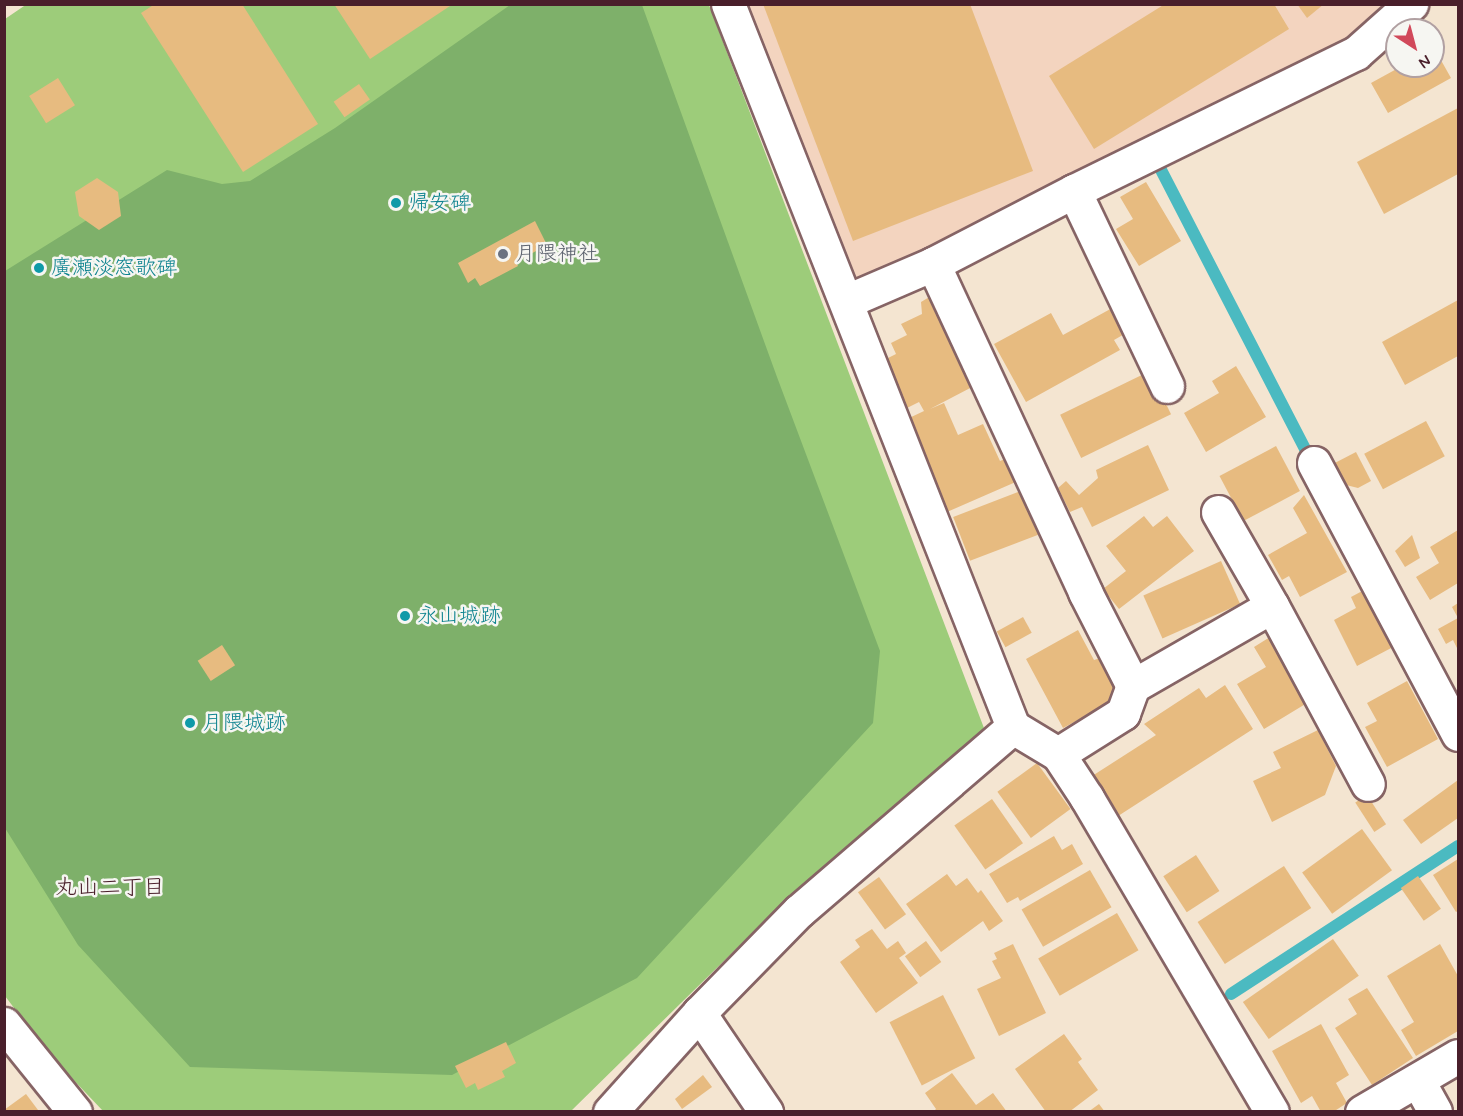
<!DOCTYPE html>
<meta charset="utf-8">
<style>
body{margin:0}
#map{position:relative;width:1463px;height:1116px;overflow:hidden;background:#f4e5d1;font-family:Mynerve,"Klee One",sans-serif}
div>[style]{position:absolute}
.built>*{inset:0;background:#f3d4bf}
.green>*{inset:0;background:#9dcc7a}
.forest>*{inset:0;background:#7eb06a}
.stream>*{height:12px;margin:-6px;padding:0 6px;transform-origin:6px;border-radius:6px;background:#4bbac1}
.building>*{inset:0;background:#e7bb80;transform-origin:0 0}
.roads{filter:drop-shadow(2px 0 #866465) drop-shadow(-2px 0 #866465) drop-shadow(0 2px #866465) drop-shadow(0 -2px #866465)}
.minor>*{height:33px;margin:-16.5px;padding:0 16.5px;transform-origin:16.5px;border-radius:16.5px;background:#fff}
.tertiary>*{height:33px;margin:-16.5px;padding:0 16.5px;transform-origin:16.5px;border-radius:16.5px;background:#fff}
.dots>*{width:16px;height:16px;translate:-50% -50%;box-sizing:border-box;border:3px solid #f6f6f2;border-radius:50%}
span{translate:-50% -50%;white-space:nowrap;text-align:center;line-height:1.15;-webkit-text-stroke:5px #f6f6f2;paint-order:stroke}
.culture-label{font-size:21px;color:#0d838f}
.left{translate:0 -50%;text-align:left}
.worship-label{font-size:21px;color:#5b616d}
.neighbourhood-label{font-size:22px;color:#4a1f2b}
.frame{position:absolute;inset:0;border:6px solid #4a1f2b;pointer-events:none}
.north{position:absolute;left:1385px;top:18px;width:60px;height:60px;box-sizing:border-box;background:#f6f6f2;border:2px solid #b1a0a2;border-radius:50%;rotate:144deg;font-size:16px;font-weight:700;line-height:24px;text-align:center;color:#4a1f2b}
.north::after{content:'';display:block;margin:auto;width:21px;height:27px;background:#d1495b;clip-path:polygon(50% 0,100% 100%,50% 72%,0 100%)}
</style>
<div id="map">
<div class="built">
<i style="clip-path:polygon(746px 5px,1396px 5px,1350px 43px,858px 284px)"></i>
</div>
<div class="green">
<i style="clip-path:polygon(27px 4px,709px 5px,987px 736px,792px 894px,571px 1111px,103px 1111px,49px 1054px,5px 996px,5px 19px)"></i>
</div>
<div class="forest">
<i style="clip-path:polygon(510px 5px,642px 5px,777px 377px,880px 651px,873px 723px,637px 978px,452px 1075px,190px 1067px,78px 945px,5px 828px,5px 271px,167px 170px,222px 184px,250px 181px,335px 128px)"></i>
</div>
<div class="stream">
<i style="left:1159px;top:166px;width:336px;rotate:62.7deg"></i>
<i style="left:1231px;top:994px;width:271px;rotate:-33.1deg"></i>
</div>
<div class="building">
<i style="clip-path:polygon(155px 4px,242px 4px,318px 124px,243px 172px,141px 13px)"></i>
<i style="clip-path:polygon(334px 4px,453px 4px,370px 59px)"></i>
<i style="clip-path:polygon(763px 4px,970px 4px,1033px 171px,853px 241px)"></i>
<i style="clip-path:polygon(1165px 4px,1274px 4px,1289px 29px,1094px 149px,1049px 76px)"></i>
<i style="clip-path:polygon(1297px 4px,1324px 4px,1307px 18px)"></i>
<i style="clip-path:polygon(1433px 46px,1451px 78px,1388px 113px,1371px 83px,1402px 66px,1433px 66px)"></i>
<i style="left:58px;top:78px;width:32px;height:34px;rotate:58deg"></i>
<i style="left:359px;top:84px;width:19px;height:31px;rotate:55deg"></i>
<i style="clip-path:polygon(1458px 108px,1458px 174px,1384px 214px,1357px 162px)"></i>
<i style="clip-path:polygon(97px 178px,118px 192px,121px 216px,99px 230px,79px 216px,75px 192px)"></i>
<i style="clip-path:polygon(1146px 182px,1181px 241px,1139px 266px,1116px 229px,1133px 219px,1120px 197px)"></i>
<i style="clip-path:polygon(535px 221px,547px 245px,516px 262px,518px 266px,480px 286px,475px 278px,468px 283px,458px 263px)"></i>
<i style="clip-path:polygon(931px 296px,974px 386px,930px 409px,944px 403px,958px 435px,983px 424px,1000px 461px,1010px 457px,1020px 480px,947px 512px,907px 419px,924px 411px,919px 402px,907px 408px,884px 360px,896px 354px,891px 343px,907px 335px,901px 324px,922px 314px,921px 302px)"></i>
<i style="clip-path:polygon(1458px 300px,1458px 356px,1405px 385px,1382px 342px)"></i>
<i style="clip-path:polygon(1114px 307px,1128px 332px,1114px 340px,1120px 350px,1026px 402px,994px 344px,1051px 313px,1063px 335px)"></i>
<i style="clip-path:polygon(1236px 366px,1266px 417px,1206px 452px,1184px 413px,1219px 393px,1212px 381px)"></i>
<i style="left:1150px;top:371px;width:48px;height:100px;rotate:64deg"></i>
<i style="left:1426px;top:421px;width:40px;height:70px;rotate:62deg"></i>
<i style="clip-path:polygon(1148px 445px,1169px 490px,1092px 527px,1082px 507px,1070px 512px,1058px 488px,1066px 481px,1079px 495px,1098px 478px,1096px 470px)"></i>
<i style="left:1276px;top:446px;width:51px;height:64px;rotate:62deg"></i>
<i style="clip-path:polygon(1356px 452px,1371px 481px,1358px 488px,1338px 483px,1329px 466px)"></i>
<i style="left:1026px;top:489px;width:47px;height:78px;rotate:69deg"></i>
<i style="clip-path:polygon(1304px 495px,1347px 572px,1300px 597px,1289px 576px,1282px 580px,1268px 555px,1307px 533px,1293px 508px)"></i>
<i style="clip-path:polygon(1144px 516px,1153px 527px,1167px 516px,1194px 551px,1119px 609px,1103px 589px,1126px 571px,1106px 546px)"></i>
<i style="clip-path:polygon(1458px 530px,1458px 583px,1430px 600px,1416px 577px,1439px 563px,1430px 547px)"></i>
<i style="clip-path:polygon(1412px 535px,1420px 558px,1405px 567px,1395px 551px)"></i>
<i style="left:1221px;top:561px;width:47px;height:85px;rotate:66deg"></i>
<i style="clip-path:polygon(1366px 589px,1395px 646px,1357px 666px,1334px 620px,1356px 608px,1351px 597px)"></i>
<i style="clip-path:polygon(1458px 603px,1458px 618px,1452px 607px)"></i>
<i style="left:1023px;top:617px;width:18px;height:30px;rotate:61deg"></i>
<i style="clip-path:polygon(1458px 618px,1458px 650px,1453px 640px,1446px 644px,1438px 629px)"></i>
<i style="clip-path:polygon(1078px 630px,1094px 660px,1104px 657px,1125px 695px,1063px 728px,1026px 659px)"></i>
<i style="clip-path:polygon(1273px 635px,1312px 700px,1264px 729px,1237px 684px,1266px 667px,1254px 647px)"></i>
<i style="left:222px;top:645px;width:24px;height:29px;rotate:57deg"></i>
<i style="clip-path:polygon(1407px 681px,1438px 739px,1387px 767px,1365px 727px,1377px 721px,1367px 703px)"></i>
<i style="clip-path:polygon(1225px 685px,1253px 729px,1115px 818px,1089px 778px,1156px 735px,1144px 724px,1199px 688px,1206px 698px)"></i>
<i style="clip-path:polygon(1318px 730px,1336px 766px,1325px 795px,1272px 822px,1253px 781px,1281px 768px,1273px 752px)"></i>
<i style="left:1037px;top:763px;width:57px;height:49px;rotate:54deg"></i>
<i style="clip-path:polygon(1458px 780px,1458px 818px,1421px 844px,1403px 820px)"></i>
<i style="left:1367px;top:795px;width:35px;height:14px;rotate:57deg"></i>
<i style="left:992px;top:799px;width:54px;height:46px;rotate:55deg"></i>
<i style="left:1362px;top:829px;width:51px;height:74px;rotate:54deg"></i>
<i style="clip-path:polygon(1054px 836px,1062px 850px,1072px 844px,1083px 864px,1020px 901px,1018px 897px,1007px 903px,989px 874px)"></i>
<i style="left:1196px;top:855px;width:43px;height:39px;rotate:57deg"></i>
<i style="clip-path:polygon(1458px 859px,1458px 911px,1456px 912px,1433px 875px)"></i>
<i style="left:1284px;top:866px;width:50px;height:103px;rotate:57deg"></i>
<i style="left:1090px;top:870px;width:43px;height:79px;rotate:60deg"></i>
<i style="clip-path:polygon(947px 874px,956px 886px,967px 878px,978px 893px,981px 890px,1003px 921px,989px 931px,983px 921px,941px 952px,906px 904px)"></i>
<i style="left:1418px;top:876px;width:40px;height:21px;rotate:55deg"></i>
<i style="left:879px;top:877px;width:46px;height:26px;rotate:54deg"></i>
<i style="left:1117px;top:913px;width:43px;height:91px;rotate:60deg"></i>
<i style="clip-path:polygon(872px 929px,887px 949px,898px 941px,906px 953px,899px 958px,918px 983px,876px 1013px,840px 962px,860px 947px,855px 940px)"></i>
<i style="left:1333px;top:939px;width:45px;height:110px;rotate:55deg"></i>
<i style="left:926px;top:941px;width:26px;height:26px;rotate:54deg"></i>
<i style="clip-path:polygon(1013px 944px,1046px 1013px,999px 1036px,977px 989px,1001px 978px,992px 961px,997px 959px,994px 953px)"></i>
<i style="clip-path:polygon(1440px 944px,1458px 976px,1458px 1031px,1416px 1056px,1401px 1030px,1414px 1022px,1387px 976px)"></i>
<i style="clip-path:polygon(1367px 988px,1413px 1058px,1372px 1085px,1335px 1028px,1357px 1014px,1348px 999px)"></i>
<i style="left:943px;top:995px;width:71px;height:60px;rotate:63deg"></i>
<i style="clip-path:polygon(1321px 1024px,1349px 1075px,1336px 1083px,1347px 1103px,1333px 1112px,1321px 1112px,1312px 1096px,1301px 1103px,1272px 1051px)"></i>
<i style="clip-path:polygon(1064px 1034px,1082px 1059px,1078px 1062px,1098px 1090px,1069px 1112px,1046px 1112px,1015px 1069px)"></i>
<i style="clip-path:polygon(506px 1042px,516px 1063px,502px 1071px,505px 1077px,478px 1090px,475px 1083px,466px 1088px,455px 1066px)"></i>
<i style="clip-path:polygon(952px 1073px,976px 1105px,993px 1093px,1007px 1112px,933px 1112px,936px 1109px,925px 1093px)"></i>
<i style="clip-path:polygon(703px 1075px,712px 1087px,682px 1109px,675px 1099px)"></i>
<i style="clip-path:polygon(26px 1094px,38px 1110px,4px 1112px,4px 1110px)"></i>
<i style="clip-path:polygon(1099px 1104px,1105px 1112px,1088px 1112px)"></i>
</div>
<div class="roads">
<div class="minor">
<i style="left:1074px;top:191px;width:216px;rotate:64.5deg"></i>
<i style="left:933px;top:264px;width:362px;rotate:65.1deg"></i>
<i style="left:1085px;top:592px;width:106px;rotate:62.9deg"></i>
<i style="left:1133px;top:686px;width:160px;rotate:-29.9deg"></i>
<i style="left:1272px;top:606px;width:202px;rotate:61.7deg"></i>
<i style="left:847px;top:301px;width:94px;rotate:-23.3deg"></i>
<i style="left:933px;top:264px;width:159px;rotate:-27.4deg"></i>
<i style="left:1074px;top:191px;width:314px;rotate:-26.1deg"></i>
<i style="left:1356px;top:53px;width:74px;rotate:-41.7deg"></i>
<i style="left:1314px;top:463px;width:307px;rotate:62deg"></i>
<i style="left:1218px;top:512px;width:108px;rotate:60.1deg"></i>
<i style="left:1013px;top:727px;width:52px;rotate:31deg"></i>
<i style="left:1058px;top:754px;width:53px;rotate:56.6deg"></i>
<i style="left:1087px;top:798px;width:364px;rotate:59.5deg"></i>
<i style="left:1058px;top:754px;width:77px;rotate:-32.2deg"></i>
<i style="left:1123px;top:713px;width:29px;rotate:-70deg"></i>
<i style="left:4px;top:1024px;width:113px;rotate:51.1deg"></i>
<i style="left:1418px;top:1081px;width:35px;rotate:61deg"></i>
<i style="left:610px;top:1112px;width:133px;rotate:-48deg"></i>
<i style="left:699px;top:1013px;width:143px;rotate:-45.6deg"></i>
<i style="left:799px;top:911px;width:282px;rotate:-40.7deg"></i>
<i style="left:1013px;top:727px;width:777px;rotate:-111.51deg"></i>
<i style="left:1362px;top:1112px;width:111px;rotate:-30.3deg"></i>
</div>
<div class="tertiary">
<i style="left:699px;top:1013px;width:120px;rotate:55.9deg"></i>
</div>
</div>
<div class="dots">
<i style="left:396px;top:203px;background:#0f9aa8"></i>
<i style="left:503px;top:254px;background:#6b7280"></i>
<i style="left:39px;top:268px;background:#0f9aa8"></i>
<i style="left:405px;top:616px;background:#0f9aa8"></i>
<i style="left:190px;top:723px;background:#0f9aa8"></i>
</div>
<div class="culture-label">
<span class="left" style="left:408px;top:203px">帰安碑</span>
<span class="left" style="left:51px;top:268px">廣瀬淡窓歌碑</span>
<span class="left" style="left:417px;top:616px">永山城跡</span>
<span class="left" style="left:202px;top:723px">月隈城跡</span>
</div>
<div class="worship-label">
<span class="left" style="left:515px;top:254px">月隈神社</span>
</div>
<div class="neighbourhood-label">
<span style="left:110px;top:889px">丸山二丁目</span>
</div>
<div class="frame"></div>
<div class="north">N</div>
</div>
